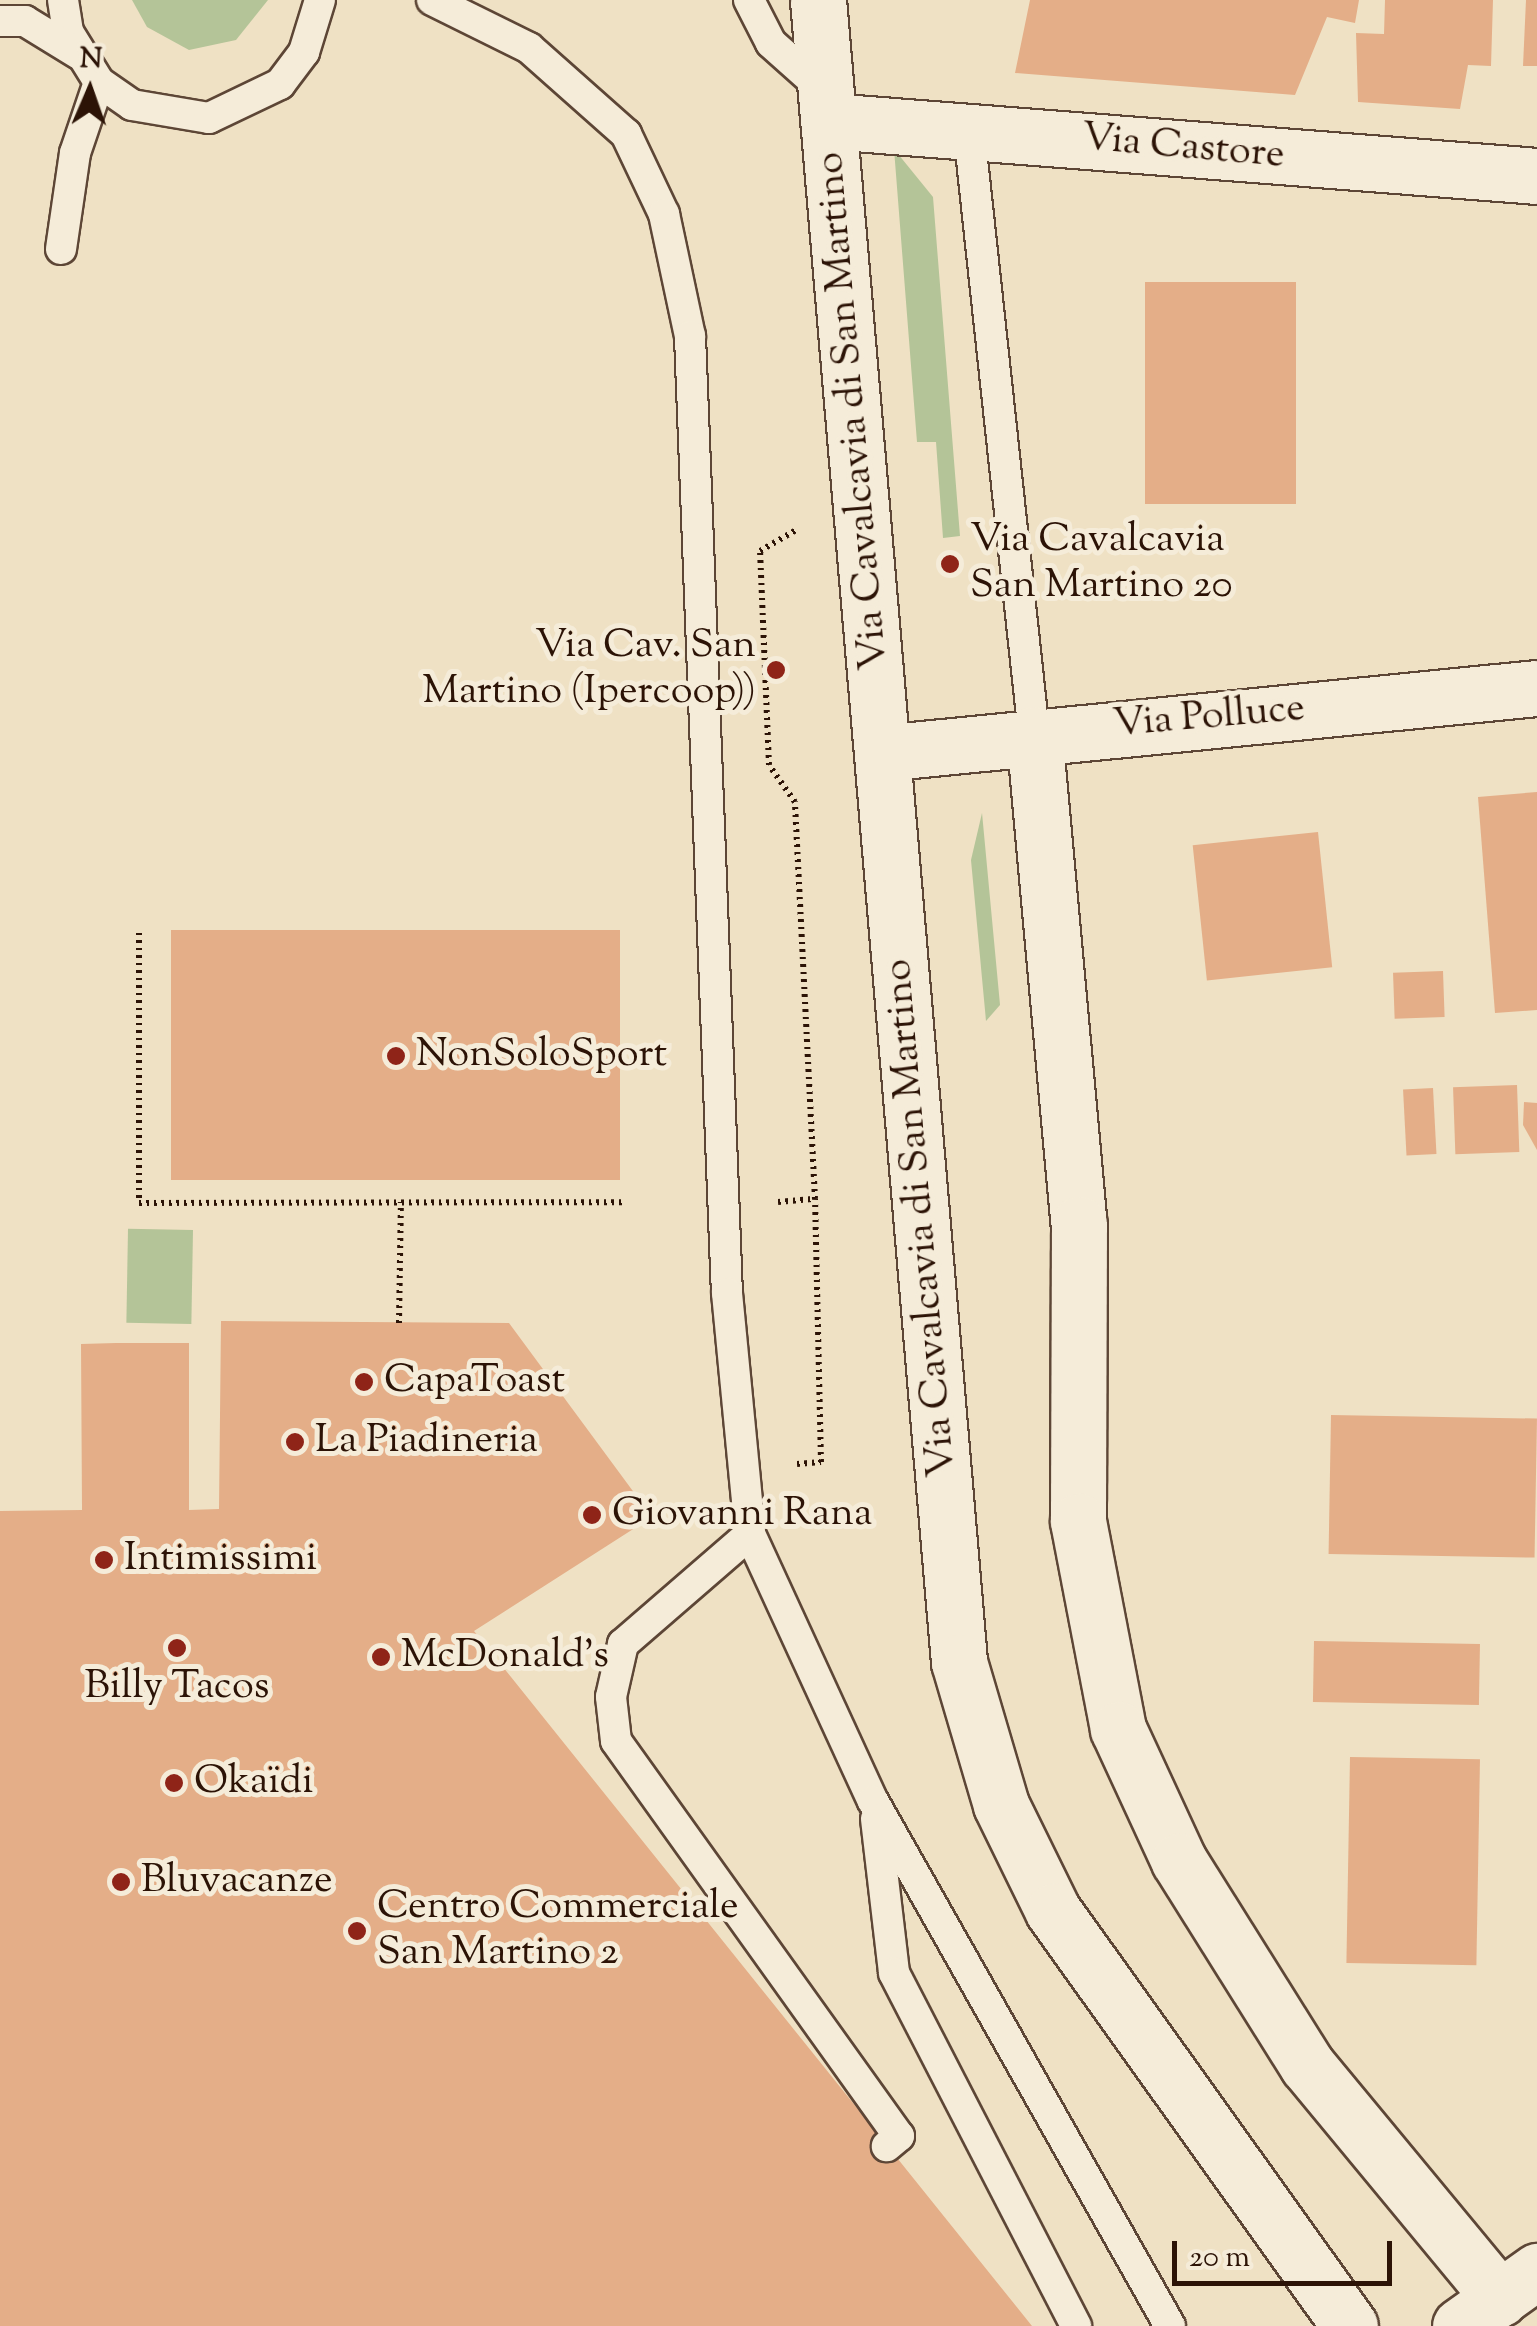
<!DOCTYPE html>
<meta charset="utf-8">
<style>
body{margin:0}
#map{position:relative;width:1537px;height:2326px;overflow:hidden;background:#efe1c4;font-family:"Sorts Mill Goudy",serif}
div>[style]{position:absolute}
.green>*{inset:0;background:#b4c498;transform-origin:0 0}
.building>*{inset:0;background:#e4ae88;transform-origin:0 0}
.path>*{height:6px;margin-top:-3px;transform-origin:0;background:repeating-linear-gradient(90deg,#2c1306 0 2.5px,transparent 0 7.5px)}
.roads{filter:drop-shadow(2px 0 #5d4636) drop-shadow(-2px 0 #5d4636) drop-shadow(0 2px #5d4636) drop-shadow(0 -2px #5d4636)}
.service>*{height:30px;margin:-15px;padding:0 15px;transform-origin:15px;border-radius:15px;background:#f5ecd9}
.minor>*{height:55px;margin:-27.5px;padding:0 27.5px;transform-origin:27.5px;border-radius:27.5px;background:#f5ecd9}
.secondary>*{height:55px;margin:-27.5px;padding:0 27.5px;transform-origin:27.5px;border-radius:27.5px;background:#f5ecd9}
.dots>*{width:28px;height:28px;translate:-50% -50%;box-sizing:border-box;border:5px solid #f5ecd9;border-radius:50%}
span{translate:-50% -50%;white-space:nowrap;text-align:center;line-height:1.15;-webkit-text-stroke:10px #f5ecd9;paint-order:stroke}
.street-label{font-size:40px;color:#2c1306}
.poi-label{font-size:40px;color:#2c1306}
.left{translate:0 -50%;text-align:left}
.right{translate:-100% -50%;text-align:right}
.north{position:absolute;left:40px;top:40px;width:100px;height:100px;-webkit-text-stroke:8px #f5ecd9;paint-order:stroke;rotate:2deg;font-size:28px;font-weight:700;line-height:40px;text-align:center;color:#2c1306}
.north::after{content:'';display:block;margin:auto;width:35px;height:45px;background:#2c1306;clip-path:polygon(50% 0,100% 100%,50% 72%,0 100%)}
.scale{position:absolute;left:1172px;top:2241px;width:220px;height:45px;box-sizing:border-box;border:5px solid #2c1306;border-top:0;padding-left:12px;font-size:30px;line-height:35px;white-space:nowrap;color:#2c1306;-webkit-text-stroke:8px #f5ecd9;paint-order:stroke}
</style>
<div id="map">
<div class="green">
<i style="clip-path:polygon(132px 0,268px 0,236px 40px,189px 50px,147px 27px)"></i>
<i style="clip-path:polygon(894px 149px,933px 197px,960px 536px,943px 538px,936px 442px,917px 442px)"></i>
<i style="clip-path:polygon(982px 813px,1000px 1005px,986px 1021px,971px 860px)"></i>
<i style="left:193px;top:1230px;width:94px;height:65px;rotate:91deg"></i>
</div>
<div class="building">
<i style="clip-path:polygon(1030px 0,1359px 0,1355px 23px,1327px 17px,1295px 95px,1015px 73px)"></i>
<i style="clip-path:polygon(1385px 0,1493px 0,1491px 66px,1468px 65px,1460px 109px,1358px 102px,1356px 33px,1384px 34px)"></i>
<i style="clip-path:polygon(1526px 0,1537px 0,1537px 66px,1523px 66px)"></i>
<i style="left:1145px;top:282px;width:151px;height:222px"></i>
<i style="clip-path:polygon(1537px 792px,1537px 1010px,1495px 1013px,1478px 797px)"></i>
<i style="left:1318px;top:832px;width:136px;height:126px;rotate:84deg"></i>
<i style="left:620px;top:930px;width:250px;height:449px;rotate:90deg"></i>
<i style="left:1443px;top:971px;width:46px;height:50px;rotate:88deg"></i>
<i style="left:1517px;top:1085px;width:67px;height:64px;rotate:88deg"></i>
<i style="left:1433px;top:1088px;width:66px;height:30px;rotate:87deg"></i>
<i style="clip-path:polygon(1524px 1102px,1537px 1103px,1537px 1150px,1523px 1125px)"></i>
<i style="clip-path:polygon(221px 1321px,509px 1323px,652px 1517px,474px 1631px,1032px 2326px,0 2326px,0 1511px,82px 1510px,81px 1344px,116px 1343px,189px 1343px,189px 1510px,219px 1509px)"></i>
<i style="left:1331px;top:1415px;width:206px;height:139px;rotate:1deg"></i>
<i style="left:1314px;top:1641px;width:166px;height:61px;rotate:1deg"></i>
<i style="left:1350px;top:1757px;width:130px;height:206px;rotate:1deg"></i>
</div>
<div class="path">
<i style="left:139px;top:933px;width:270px;rotate:90deg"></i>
<i style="left:139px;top:1203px;width:486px;rotate:-0.1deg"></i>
<i style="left:778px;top:1202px;width:37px;rotate:-5deg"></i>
<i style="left:399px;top:1323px;width:121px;rotate:-89.1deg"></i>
<i style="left:797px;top:1464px;width:24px;rotate:-5deg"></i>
<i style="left:821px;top:1462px;width:263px;rotate:-91.3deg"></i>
<i style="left:815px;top:1199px;width:398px;rotate:-92.9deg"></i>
<i style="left:795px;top:802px;width:45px;rotate:-125.1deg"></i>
<i style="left:769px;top:765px;width:214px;rotate:-92.4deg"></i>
<i style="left:760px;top:551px;width:44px;rotate:-30.1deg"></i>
</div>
<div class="roads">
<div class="service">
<i style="left:63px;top:0;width:32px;rotate:81deg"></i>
<i style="left:68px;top:32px;width:59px;rotate:58.2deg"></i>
<i style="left:99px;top:82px;width:40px;rotate:34.9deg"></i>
<i style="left:132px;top:105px;width:78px;rotate:9.6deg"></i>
<i style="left:209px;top:118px;width:79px;rotate:-25.6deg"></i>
<i style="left:280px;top:84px;width:40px;rotate:-53deg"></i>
<i style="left:304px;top:52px;width:54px;rotate:-72.9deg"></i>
<i style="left:432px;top:0;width:108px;rotate:26.3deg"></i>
<i style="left:529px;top:48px;width:130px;rotate:41.6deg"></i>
<i style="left:626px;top:134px;width:89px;rotate:64.6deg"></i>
<i style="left:664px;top:214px;width:125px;rotate:78deg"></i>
<i style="left:690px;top:336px;width:958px;rotate:87.79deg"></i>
<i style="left:727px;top:1293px;width:242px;rotate:84.5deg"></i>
<i style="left:750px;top:1534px;width:294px;rotate:65.3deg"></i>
<i style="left:873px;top:1801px;width:603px;rotate:60.5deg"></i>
<i style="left:749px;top:0;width:48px;rotate:62.9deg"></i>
<i style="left:771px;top:43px;width:74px;rotate:41.7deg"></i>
<i style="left:0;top:21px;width:25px"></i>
<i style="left:25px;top:21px;width:63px;rotate:31.4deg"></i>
<i style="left:969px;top:132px;width:605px;rotate:83.84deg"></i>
<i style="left:61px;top:249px;width:97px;rotate:-81.7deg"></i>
<i style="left:75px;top:153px;width:75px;rotate:-71.3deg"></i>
<i style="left:750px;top:1534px;width:168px;rotate:139.1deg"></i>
<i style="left:623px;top:1644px;width:54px;rotate:102.8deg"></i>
<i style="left:611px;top:1697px;width:44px;rotate:83.5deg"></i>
<i style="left:616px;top:1741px;width:486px;rotate:54.4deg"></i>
<i style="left:899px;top:2136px;width:16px;rotate:140deg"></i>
<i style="left:876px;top:1819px;width:155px;rotate:83.3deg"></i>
<i style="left:894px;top:1973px;width:397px;rotate:62.7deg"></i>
</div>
<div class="minor">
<i style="left:829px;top:121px;width:710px;rotate:4.44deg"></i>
<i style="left:1034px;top:734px;width:492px;rotate:84.8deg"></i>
<i style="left:1079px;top:1224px;width:297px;rotate:90.2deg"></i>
<i style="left:1078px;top:1521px;width:212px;rotate:79.1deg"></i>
<i style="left:1118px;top:1729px;width:145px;rotate:65.2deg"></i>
<i style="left:1179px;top:1861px;width:241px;rotate:57.9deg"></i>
<i style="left:1307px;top:2065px;width:303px;rotate:50.4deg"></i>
<i style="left:882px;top:753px;width:658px;rotate:-5.67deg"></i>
<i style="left:1460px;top:2326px;width:95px;rotate:-35.5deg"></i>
</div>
<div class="secondary">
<i style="left:818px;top:0;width:1668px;rotate:85.15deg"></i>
<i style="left:959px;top:1662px;width:149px;rotate:73.6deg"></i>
<i style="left:1001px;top:1805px;width:118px;rotate:63.9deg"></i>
<i style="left:1053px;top:1911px;width:510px;rotate:54.41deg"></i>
</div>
</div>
<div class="dots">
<i style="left:950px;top:564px;background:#8f2418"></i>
<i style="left:776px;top:670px;background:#8f2418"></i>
<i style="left:396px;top:1056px;background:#8f2418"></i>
<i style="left:364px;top:1382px;background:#8f2418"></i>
<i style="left:295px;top:1442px;background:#8f2418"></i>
<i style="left:592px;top:1515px;background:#8f2418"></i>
<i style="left:104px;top:1560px;background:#8f2418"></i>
<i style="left:177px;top:1648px;background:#8f2418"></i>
<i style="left:381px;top:1657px;background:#8f2418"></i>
<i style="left:174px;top:1783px;background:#8f2418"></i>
<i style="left:121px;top:1882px;background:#8f2418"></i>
<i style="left:357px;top:1931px;background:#8f2418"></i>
</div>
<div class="street-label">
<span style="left:1183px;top:148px;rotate:5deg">Via Castore</span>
<span style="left:854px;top:411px;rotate:-95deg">Via Cavalcavia di San Martino</span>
<span style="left:1209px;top:718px;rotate:-5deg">Via Polluce</span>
<span style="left:922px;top:1218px;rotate:-95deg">Via Cavalcavia di San Martino</span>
</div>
<div class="poi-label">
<span class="left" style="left:970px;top:564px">Via Cavalcavia<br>San Martino 20</span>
<span class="right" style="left:756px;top:670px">Via Cav. San<br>Martino (Ipercoop))</span>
<span class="left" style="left:416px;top:1056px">NonSoloSport</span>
<span class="left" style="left:384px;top:1382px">CapaToast</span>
<span class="left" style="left:315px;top:1442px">La Piadineria</span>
<span class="left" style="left:612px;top:1515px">Giovanni Rana</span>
<span class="left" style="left:124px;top:1560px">Intimissimi</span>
<span class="left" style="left:401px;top:1657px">McDonald's</span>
<span style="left:177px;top:1688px">Billy Tacos</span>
<span class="left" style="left:194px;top:1783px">Okaïdi</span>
<span class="left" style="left:141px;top:1882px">Bluvacanze</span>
<span class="left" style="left:377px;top:1931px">Centro Commerciale<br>San Martino 2</span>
</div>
<div class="north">N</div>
<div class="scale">20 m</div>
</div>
